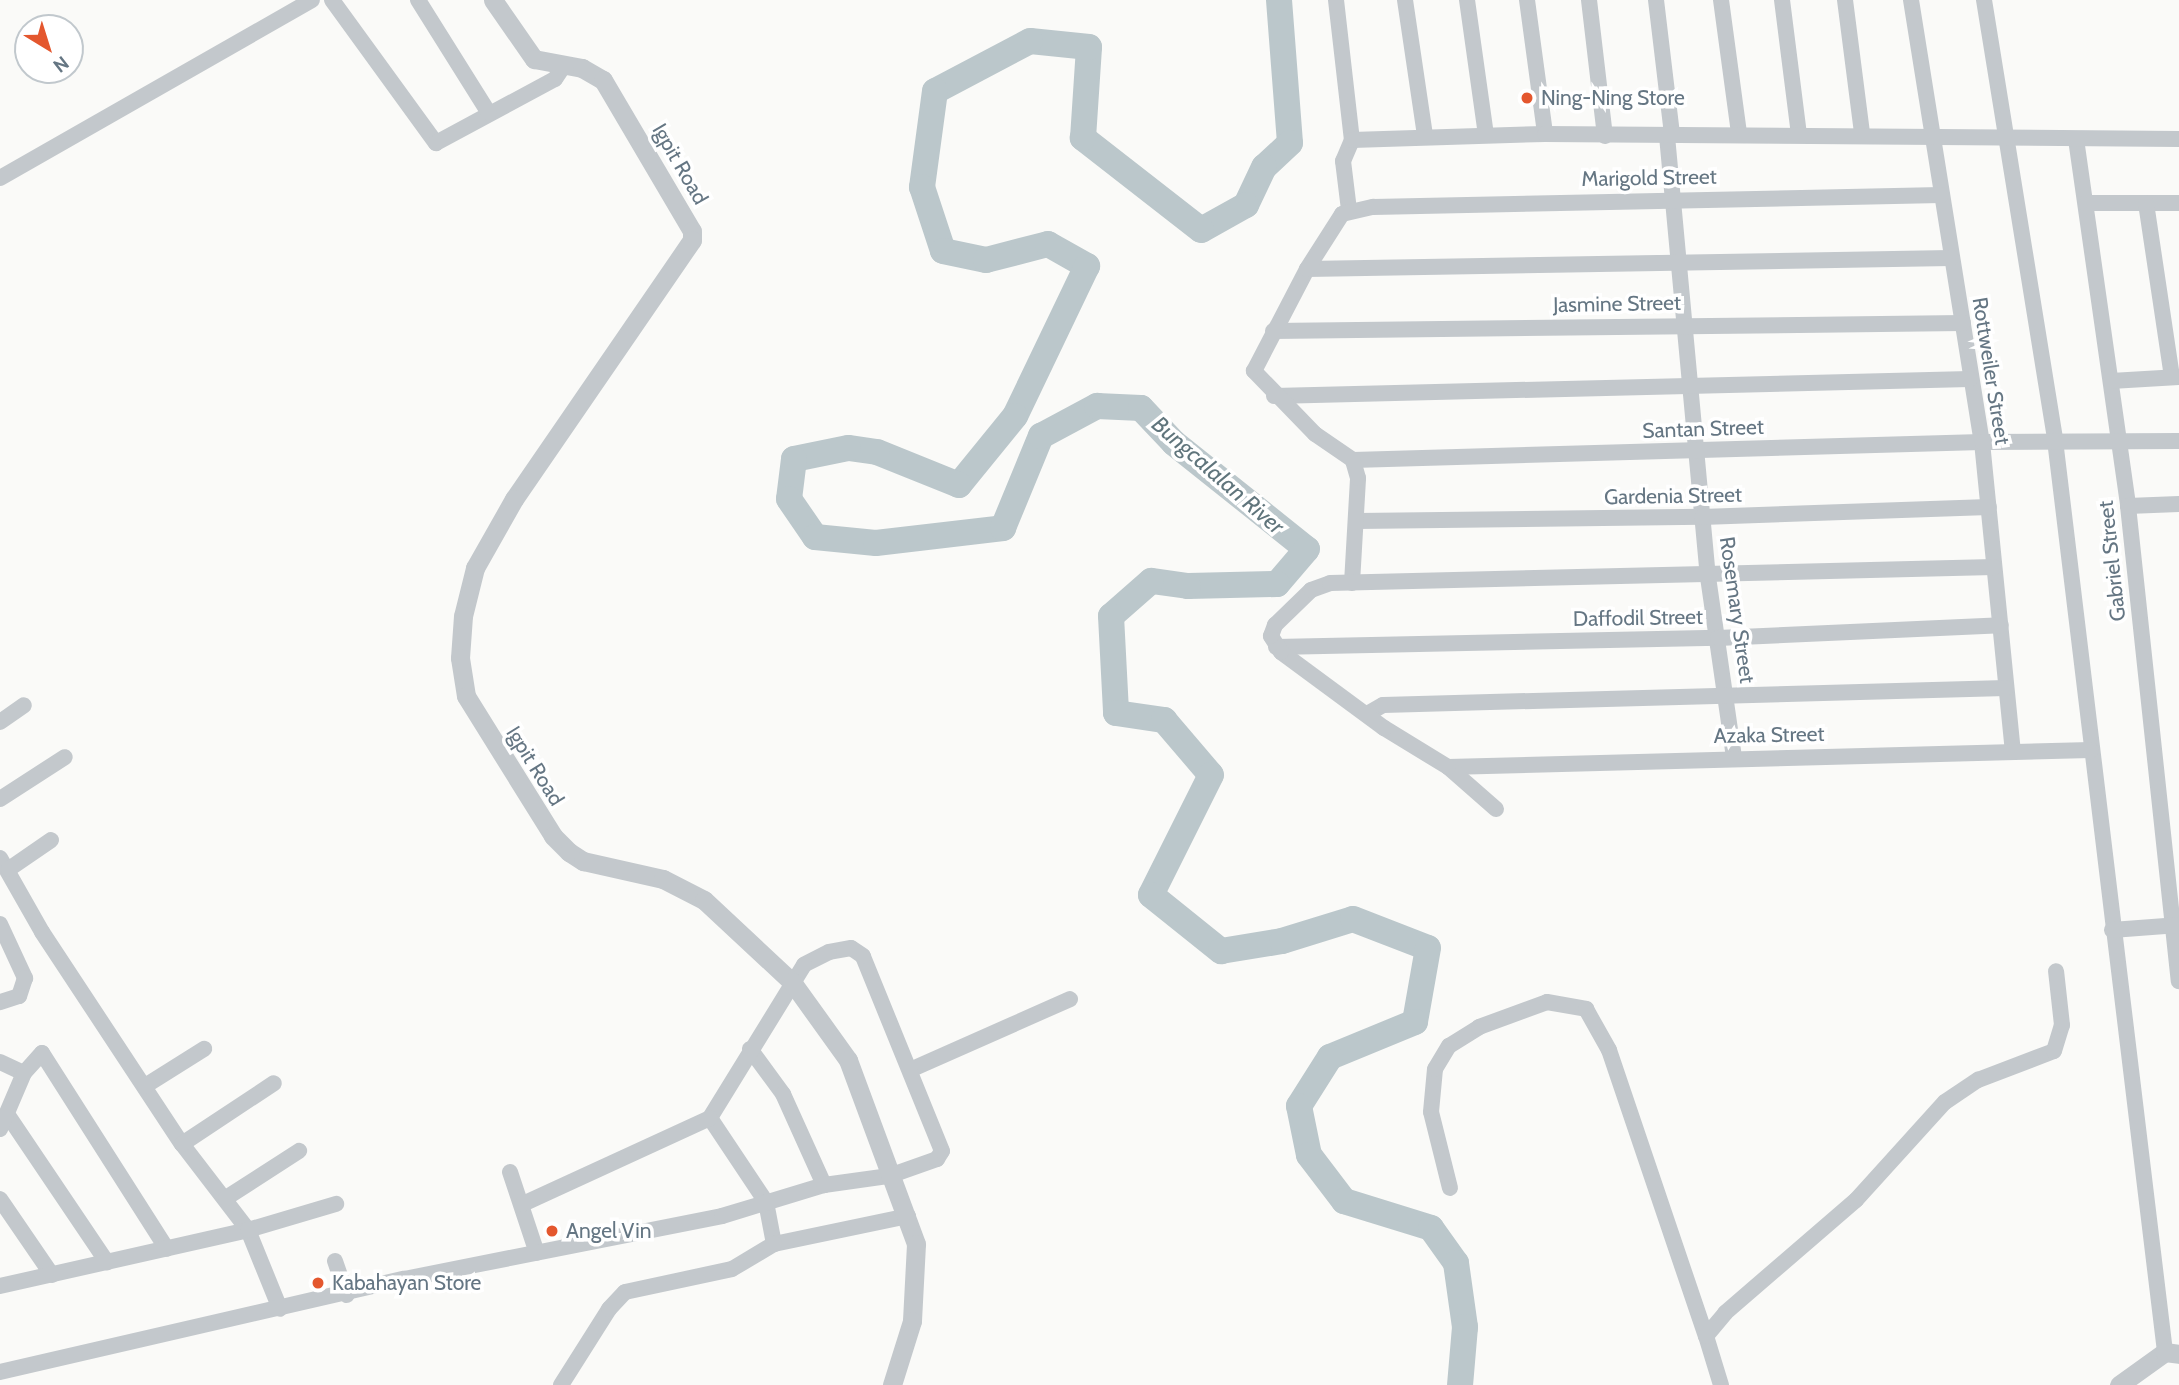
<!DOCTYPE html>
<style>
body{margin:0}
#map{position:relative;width:2179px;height:1385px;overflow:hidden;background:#fafaf8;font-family:Cabin,sans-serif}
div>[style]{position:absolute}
.river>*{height:26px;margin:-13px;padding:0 13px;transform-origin:13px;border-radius:13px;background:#bbc7cb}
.minor>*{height:16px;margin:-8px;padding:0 8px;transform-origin:8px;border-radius:8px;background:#c3c8cc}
.tertiary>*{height:19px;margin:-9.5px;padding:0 9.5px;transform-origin:9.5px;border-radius:9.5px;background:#c3c8cc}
.dots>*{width:19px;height:19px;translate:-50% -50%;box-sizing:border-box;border:4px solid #fff;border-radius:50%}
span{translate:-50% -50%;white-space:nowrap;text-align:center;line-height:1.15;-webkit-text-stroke:7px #fff;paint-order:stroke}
.poi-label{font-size:21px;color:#657683}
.left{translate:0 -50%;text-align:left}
.street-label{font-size:21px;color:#657683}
.water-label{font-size:23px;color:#60757c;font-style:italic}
.north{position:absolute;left:14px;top:14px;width:70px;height:70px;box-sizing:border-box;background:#fff;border:2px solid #c1c8cd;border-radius:50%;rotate:142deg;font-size:19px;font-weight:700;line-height:28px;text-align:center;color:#657683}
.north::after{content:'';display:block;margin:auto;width:24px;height:32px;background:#e4572e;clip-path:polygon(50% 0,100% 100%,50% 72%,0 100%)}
</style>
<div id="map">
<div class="river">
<i style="left:1279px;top:0;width:143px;rotate:85.6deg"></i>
<i style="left:1290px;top:143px;width:35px;rotate:137deg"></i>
<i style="left:1264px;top:167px;width:42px;rotate:115.3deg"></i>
<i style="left:1246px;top:205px;width:51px;rotate:150.9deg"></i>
<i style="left:1201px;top:230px;width:150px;rotate:-142.1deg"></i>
<i style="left:1083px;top:138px;width:91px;rotate:-86.2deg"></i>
<i style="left:1089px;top:47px;width:59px;rotate:-174.2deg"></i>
<i style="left:1030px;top:41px;width:107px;rotate:152.2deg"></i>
<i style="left:935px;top:91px;width:97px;rotate:97.7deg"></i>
<i style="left:922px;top:187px;width:67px;rotate:71.8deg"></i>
<i style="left:943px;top:251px;width:44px;rotate:11.8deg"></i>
<i style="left:986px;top:260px;width:64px;rotate:-14.5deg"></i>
<i style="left:1048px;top:244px;width:45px;rotate:29.4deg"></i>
<i style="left:1087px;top:266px;width:166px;rotate:115.6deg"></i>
<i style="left:1015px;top:416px;width:89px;rotate:129.1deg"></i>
<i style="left:959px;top:485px;width:88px;rotate:-158.1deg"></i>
<i style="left:877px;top:452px;width:29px;rotate:-172deg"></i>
<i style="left:848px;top:448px;width:55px;rotate:168.5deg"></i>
<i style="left:794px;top:459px;width:40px;rotate:97.1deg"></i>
<i style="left:789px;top:499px;width:46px;rotate:55.6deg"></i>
<i style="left:815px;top:537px;width:61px;rotate:5.6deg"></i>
<i style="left:876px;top:543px;width:128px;rotate:-6.7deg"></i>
<i style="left:1003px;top:528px;width:100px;rotate:-67.6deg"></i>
<i style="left:1041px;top:436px;width:64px;rotate:-28.2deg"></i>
<i style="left:1097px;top:406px;width:44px;rotate:2.6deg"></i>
<i style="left:1141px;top:408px;width:48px;rotate:46.7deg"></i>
<i style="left:1174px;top:443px;width:170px;rotate:38.6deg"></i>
<i style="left:1307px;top:549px;width:46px;rotate:130.6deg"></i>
<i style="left:1277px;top:584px;width:89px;rotate:178.7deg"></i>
<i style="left:1188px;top:586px;width:37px;rotate:-172deg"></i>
<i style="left:1151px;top:581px;width:53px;rotate:138.8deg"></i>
<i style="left:1111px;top:616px;width:97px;rotate:87deg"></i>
<i style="left:1116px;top:713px;width:49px;rotate:8.3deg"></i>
<i style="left:1164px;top:720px;width:72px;rotate:49.5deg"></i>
<i style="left:1211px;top:775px;width:134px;rotate:116.6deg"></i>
<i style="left:1151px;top:895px;width:90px;rotate:38.7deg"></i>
<i style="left:1221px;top:951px;width:62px;rotate:-9.3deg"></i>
<i style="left:1282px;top:941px;width:74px;rotate:-17.2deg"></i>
<i style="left:1353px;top:919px;width:80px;rotate:21.1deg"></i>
<i style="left:1428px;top:948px;width:75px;rotate:100deg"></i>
<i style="left:1415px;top:1022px;width:92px;rotate:157.6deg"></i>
<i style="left:1330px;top:1057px;width:58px;rotate:122.3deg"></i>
<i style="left:1299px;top:1106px;width:50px;rotate:78.5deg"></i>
<i style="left:1309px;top:1155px;width:58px;rotate:52.7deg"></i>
<i style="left:1344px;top:1201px;width:91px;rotate:17.2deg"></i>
<i style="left:1431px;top:1228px;width:43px;rotate:54.5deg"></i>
<i style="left:1456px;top:1263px;width:65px;rotate:82deg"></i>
<i style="left:1465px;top:1327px;width:58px;rotate:94.9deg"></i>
</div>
<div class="minor">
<i style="left:332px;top:0;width:177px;rotate:54deg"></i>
<i style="left:436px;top:143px;width:135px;rotate:-28.3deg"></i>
<i style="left:555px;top:79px;width:14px;rotate:-56deg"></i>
<i style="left:418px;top:0;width:133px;rotate:57.9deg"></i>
<i style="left:1336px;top:0;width:141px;rotate:83.5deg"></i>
<i style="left:1352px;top:140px;width:23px;rotate:113deg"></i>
<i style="left:1343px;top:161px;width:49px;rotate:83deg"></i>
<i style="left:1405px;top:0;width:137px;rotate:81.6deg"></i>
<i style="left:1467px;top:0;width:136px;rotate:82deg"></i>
<i style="left:1527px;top:0;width:135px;rotate:82.3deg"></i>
<i style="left:1589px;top:0;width:137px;rotate:83.3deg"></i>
<i style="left:1656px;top:0;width:136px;rotate:83.2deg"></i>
<i style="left:1721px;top:0;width:135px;rotate:82.3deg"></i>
<i style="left:1782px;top:0;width:135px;rotate:82.8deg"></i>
<i style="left:1845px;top:0;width:134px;rotate:82.7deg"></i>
<i style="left:1911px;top:0;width:448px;rotate:80.9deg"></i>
<i style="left:1982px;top:442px;width:310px;rotate:84.3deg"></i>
<i style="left:1984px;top:0;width:446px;rotate:80.8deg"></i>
<i style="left:2055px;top:440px;width:919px;rotate:83.12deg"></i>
<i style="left:1667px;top:136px;width:443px;rotate:84.7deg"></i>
<i style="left:1708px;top:577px;width:182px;rotate:81.8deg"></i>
<i style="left:2076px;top:139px;width:371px;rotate:81.9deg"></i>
<i style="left:2128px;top:506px;width:478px;rotate:83.9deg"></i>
<i style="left:1352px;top:140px;width:193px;rotate:-1.8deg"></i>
<i style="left:1545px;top:134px;width:634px;rotate:0.45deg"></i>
<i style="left:0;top:178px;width:359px;rotate:-29.7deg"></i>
<i style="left:2086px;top:203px;width:93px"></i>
<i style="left:2146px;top:203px;width:176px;rotate:81.5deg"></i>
<i style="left:1307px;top:269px;width:644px;rotate:-0.98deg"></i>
<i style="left:1273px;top:331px;width:690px;rotate:-0.66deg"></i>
<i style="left:2111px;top:381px;width:68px;rotate:-3.4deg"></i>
<i style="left:1274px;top:396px;width:696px;rotate:-1.4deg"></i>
<i style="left:1353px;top:460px;width:629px;rotate:-1.64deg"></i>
<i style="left:1982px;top:442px;width:197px;rotate:-0.3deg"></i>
<i style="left:2128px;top:506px;width:51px;rotate:-2.2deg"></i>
<i style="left:1357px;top:521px;width:345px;rotate:-0.7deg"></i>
<i style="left:1702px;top:517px;width:287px;rotate:-2deg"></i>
<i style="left:1352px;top:583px;width:105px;rotate:-86.7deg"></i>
<i style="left:1358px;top:478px;width:19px;rotate:-106deg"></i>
<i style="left:1353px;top:460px;width:46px;rotate:-145.6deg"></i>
<i style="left:1315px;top:434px;width:88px;rotate:-134.1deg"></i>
<i style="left:1254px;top:371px;width:115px;rotate:-62.5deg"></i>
<i style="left:1307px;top:269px;width:65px;rotate:-57.5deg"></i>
<i style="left:1342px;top:214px;width:32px;rotate:-13deg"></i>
<i style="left:1373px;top:207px;width:568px;rotate:-1.21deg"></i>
<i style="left:1276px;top:647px;width:442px;rotate:-1.2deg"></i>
<i style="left:1718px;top:638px;width:283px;rotate:-2.6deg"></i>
<i style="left:1369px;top:713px;width:16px;rotate:-30deg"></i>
<i style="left:1383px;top:705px;width:623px;rotate:-1.56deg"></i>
<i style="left:0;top:722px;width:29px;rotate:-35deg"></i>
<i style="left:1448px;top:767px;width:643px;rotate:-1.51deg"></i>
<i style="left:0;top:799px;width:77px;rotate:-32.9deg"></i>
<i style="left:1496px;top:809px;width:64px;rotate:-138.8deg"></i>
<i style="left:1448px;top:767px;width:75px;rotate:-148.6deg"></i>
<i style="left:1384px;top:728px;width:128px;rotate:-143.6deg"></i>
<i style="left:1281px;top:652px;width:19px;rotate:-122deg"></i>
<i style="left:1271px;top:636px;width:12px;rotate:-70deg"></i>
<i style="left:1275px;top:625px;width:50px;rotate:-44.2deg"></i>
<i style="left:1311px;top:590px;width:20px;rotate:-20deg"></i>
<i style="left:1330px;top:583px;width:664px;rotate:-1.38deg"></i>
<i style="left:0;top:858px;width:85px;rotate:60.4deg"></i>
<i style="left:42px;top:932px;width:254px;rotate:56.6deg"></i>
<i style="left:182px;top:1144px;width:108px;rotate:52.5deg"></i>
<i style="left:248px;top:1230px;width:85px;rotate:67.9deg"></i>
<i style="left:9px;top:869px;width:51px;rotate:-34.6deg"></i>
<i style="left:0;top:924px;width:60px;rotate:65.2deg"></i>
<i style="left:25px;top:978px;width:19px;rotate:108deg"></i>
<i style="left:19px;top:996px;width:20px;rotate:162deg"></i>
<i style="left:2112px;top:930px;width:67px;rotate:-4.3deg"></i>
<i style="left:750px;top:1049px;width:56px;rotate:53.7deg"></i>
<i style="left:783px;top:1094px;width:100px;rotate:65.7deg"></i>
<i style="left:0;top:1062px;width:26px;rotate:25deg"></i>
<i style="left:910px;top:1070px;width:175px;rotate:-23.9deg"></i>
<i style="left:145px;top:1086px;width:70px;rotate:-32.1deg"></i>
<i style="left:7px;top:1114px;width:179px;rotate:56deg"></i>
<i style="left:710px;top:1118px;width:101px;rotate:56.3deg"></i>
<i style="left:766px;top:1202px;width:43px;rotate:79.2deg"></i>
<i style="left:774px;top:1244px;width:137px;rotate:-11.8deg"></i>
<i style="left:0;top:1129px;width:61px;rotate:-66.8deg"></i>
<i style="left:24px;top:1073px;width:27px;rotate:-48deg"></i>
<i style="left:42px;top:1053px;width:232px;rotate:57.5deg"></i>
<i style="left:182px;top:1144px;width:110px;rotate:-33.5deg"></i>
<i style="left:510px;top:1172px;width:85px;rotate:71.6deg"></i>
<i style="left:1450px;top:1188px;width:78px;rotate:-104deg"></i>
<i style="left:1431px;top:1112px;width:43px;rotate:-84.7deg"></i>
<i style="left:1435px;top:1069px;width:27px;rotate:-59deg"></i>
<i style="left:1449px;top:1046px;width:36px;rotate:-32deg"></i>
<i style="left:1479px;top:1027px;width:72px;rotate:-20.2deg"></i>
<i style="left:1547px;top:1002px;width:40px;rotate:10deg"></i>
<i style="left:1586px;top:1009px;width:47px;rotate:60.7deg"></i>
<i style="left:1609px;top:1050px;width:302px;rotate:71.3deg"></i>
<i style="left:226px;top:1198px;width:87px;rotate:-32.8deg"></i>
<i style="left:0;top:1199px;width:92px;rotate:55.6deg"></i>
<i style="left:335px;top:1261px;width:36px;rotate:71deg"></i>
<i style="left:0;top:1286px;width:254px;rotate:-12.7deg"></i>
<i style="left:248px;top:1230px;width:92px;rotate:-16.5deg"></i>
<i style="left:0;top:1372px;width:415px;rotate:-13deg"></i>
<i style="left:404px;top:1279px;width:324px;rotate:-11.2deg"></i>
<i style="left:722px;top:1216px;width:107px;rotate:-16.9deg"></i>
<i style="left:824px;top:1185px;width:66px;rotate:-7.9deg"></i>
<i style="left:889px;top:1176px;width:51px;rotate:-19.5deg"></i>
<i style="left:937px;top:1159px;width:9px;rotate:-58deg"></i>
<i style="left:942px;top:1151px;width:210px;rotate:-112.1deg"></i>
<i style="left:863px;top:956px;width:14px;rotate:-146deg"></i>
<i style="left:851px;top:948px;width:22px;rotate:170deg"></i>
<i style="left:829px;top:952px;width:28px;rotate:153deg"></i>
<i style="left:804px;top:965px;width:180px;rotate:121.6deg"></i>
<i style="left:710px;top:1118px;width:206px;rotate:155.3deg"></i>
<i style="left:561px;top:1385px;width:90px;rotate:-57.7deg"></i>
<i style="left:609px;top:1309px;width:23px;rotate:-47deg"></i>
<i style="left:625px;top:1292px;width:109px;rotate:-12.1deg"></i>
<i style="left:732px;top:1269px;width:49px;rotate:-30.8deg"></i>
<i style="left:1721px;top:1385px;width:51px;rotate:-107deg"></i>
<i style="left:1706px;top:1336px;width:30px;rotate:-50deg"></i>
<i style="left:1725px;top:1313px;width:173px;rotate:-40.8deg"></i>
<i style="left:1856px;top:1200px;width:132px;rotate:-47.8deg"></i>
<i style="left:1945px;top:1102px;width:40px;rotate:-34deg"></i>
<i style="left:1978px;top:1080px;width:81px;rotate:-20.9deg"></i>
<i style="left:2054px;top:1051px;width:27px;rotate:-73deg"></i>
<i style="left:2062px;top:1025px;width:54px;rotate:-96.3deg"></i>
</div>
<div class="tertiary">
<i style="left:493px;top:0;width:72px;rotate:55.2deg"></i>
<i style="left:534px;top:59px;width:49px;rotate:10.6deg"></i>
<i style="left:582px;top:68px;width:24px;rotate:30deg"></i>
<i style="left:603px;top:80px;width:175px;rotate:59.5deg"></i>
<i style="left:692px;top:231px;width:9px;rotate:90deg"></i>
<i style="left:692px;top:240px;width:314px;rotate:124.5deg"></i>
<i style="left:514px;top:499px;width:79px;rotate:119.5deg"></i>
<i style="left:475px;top:568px;width:49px;rotate:104deg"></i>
<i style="left:463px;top:616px;width:42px;rotate:94.1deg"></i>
<i style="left:460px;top:658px;width:38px;rotate:81deg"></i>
<i style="left:466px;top:696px;width:165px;rotate:58.1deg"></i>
<i style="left:553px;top:836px;width:23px;rotate:45deg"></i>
<i style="left:569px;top:852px;width:17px;rotate:33deg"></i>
<i style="left:583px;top:861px;width:82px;rotate:12.7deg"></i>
<i style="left:663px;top:879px;width:46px;rotate:27.1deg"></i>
<i style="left:704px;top:900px;width:120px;rotate:43deg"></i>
<i style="left:792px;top:982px;width:96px;rotate:54.3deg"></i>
<i style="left:848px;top:1060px;width:196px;rotate:69.7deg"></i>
<i style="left:916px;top:1244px;width:77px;rotate:93deg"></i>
<i style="left:912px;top:1321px;width:67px;rotate:107.4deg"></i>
<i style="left:2119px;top:1385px;width:57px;rotate:-35.7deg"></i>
<i style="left:2165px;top:1352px;width:14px;rotate:8deg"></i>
</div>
<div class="dots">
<i style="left:1527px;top:98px;background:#e4572e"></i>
<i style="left:552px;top:1231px;background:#e4572e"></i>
<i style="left:318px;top:1283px;background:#e4572e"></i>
</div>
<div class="poi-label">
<span class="left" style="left:1541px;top:98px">Ning-Ning Store</span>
<span class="left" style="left:566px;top:1231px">Angel Vin</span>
<span class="left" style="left:332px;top:1283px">Kabahayan Store</span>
</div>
<div class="street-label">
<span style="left:680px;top:164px;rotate:60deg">Igpit Road</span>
<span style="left:1649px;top:178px;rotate:-1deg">Marigold Street</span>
<span style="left:1617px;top:304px;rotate:-1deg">Jasmine Street</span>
<span style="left:1991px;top:371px;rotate:81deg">Rottweiler Street</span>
<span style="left:1703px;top:429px;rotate:-2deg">Santan Street</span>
<span style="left:1673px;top:496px;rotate:-1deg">Gardenia Street</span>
<span style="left:2112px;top:561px;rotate:-96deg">Gabriel Street</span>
<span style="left:1737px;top:610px;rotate:82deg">Rosemary Street</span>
<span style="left:1638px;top:618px;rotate:-1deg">Daffodil Street</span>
<span style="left:1769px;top:735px;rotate:-1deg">Azaka Street</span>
<span style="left:535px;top:766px;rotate:58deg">Igpit Road</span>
</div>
<div class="water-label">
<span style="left:1218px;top:475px;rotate:41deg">Bungcalalan River</span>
</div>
<div class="north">N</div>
</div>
